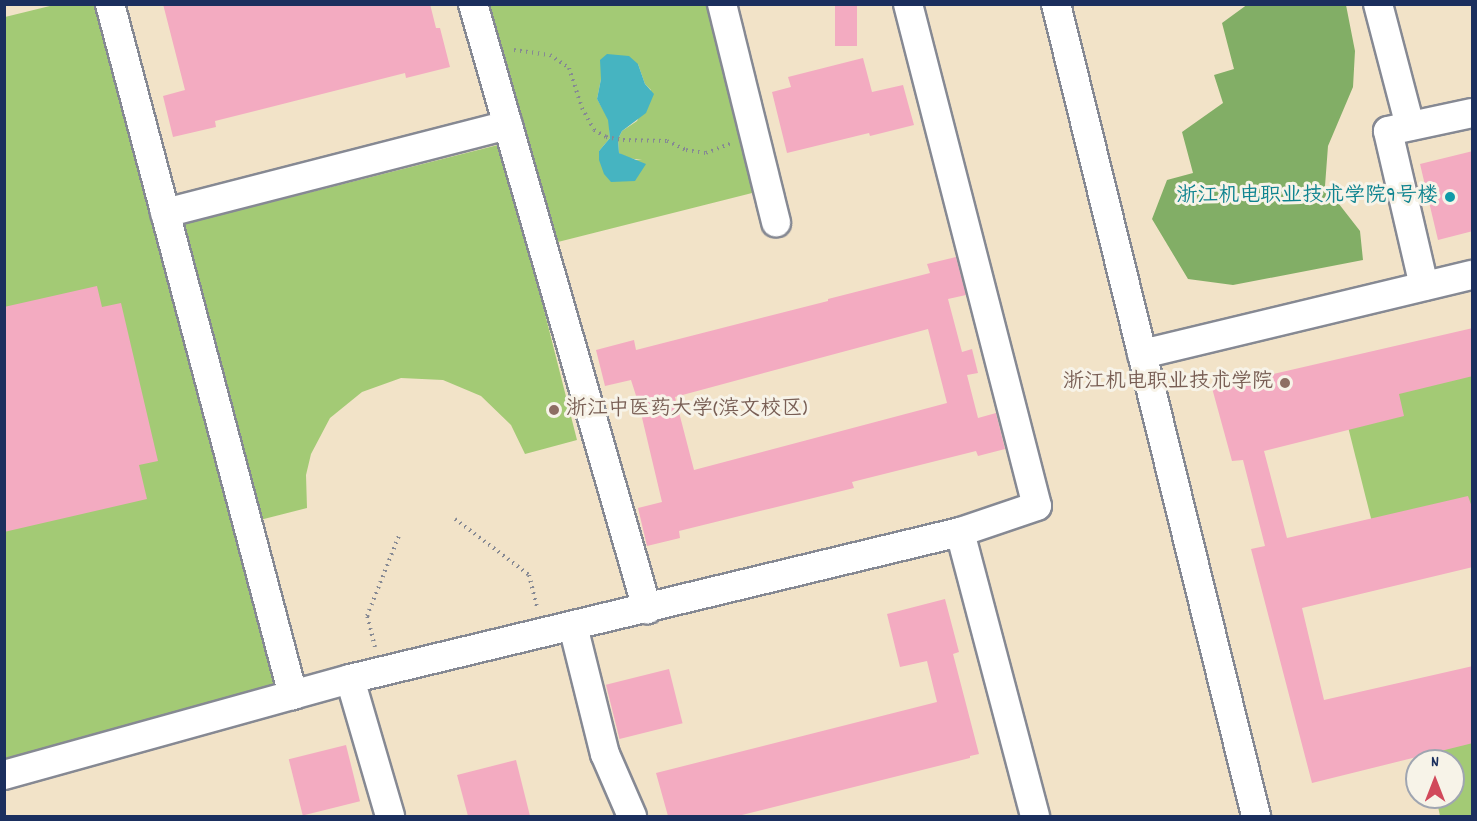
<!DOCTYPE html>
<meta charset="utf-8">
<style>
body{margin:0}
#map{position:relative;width:1477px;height:821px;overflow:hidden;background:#f2e3c8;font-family:Dekko,"LXGW WenKai TC",sans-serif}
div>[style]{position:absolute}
.green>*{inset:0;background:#a3ca75}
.forest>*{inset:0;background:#82ae66}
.water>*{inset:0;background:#46b4c1}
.building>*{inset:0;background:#f3abc1;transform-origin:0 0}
.path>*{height:4px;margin-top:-2px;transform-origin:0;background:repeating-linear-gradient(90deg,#868993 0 1.5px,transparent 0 6px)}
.roads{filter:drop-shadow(2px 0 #868993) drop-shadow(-2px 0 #868993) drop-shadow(0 2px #868993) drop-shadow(0 -2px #868993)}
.minor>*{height:28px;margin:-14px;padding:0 14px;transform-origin:14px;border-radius:14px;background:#fff}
.dots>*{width:16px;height:16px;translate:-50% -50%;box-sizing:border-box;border:3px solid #f7f3e8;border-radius:50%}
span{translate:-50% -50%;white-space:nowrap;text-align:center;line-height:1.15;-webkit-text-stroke:6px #f7f3e8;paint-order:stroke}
.culture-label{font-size:21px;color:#0d838f}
.right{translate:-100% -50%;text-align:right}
.education-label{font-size:21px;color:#785e54}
.left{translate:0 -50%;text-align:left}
.frame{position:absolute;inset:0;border:6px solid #1b2f5e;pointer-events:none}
.north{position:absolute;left:1405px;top:749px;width:60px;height:60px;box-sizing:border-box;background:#f7f3e8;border:2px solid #9fa5b1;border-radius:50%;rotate:0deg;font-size:16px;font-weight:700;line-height:24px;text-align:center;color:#1b2f5e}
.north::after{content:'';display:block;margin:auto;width:21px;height:27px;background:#d1495b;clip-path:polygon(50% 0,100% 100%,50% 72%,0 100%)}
</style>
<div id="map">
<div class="green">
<i style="clip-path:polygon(54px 5px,103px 5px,277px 690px,5px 758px,5px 17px)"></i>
<i style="clip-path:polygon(evenodd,485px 5px,713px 5px,760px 191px,546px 245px,485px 5px,638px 64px,645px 84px,651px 90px,637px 121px,622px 131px,618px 139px,619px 153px,627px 158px,642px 160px,599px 160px,599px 151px,610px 138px,609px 120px,597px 99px,601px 79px,638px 64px)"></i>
<i style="clip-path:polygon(502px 144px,577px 440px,525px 454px,511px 425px,481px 396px,443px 380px,401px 378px,362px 392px,330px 418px,311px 454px,306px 475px,307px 508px,252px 522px,177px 226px)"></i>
<i style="clip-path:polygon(1472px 361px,1472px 535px,1379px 550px,1340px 395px)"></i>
<i style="clip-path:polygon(1472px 696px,1472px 816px,1440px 816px,1436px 797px,1453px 797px,1453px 761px,1427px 761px,1415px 711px)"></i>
</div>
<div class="forest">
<i style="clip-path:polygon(1248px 4px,1346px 5px,1355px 51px,1353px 87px,1328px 146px,1325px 186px,1360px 231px,1363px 260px,1233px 285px,1188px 279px,1152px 219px,1167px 180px,1193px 173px,1182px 132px,1223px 103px,1214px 75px,1234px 69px,1222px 23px)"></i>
</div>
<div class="water">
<i style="clip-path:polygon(607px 54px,629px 56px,638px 64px,645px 84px,654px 94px,646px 113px,622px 131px,618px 139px,619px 153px,646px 164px,635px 181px,611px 182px,604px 174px,599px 160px,599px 151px,610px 138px,608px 120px,597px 99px,601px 79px,600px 60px)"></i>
</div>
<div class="building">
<i style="clip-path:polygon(163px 4px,430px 4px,436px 28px,440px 28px,450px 67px,406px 78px,405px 73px,215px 121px,216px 127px,173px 137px,163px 96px,185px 90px)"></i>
<i style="left:835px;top:4px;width:22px;height:42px"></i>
<i style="clip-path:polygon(863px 58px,872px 92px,903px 85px,914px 125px,870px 136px,869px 133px,787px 153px,772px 92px,791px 87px,788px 77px)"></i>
<i style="clip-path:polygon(1473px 151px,1473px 231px,1438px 240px,1420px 164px)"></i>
<i style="clip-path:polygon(evenodd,956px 257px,966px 295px,948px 299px,962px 352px,972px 349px,978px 373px,967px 375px,978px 418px,996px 413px,1005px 449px,978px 456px,976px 451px,852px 482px,854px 488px,679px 531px,680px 538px,647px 546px,638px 508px,662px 502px,639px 405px,631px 380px,605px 386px,596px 350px,634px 340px,636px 350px,828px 301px,828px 299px,930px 273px,927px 264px,956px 257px,928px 329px,947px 403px,694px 470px,675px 397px,928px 329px)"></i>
<i style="clip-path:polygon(97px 286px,102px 307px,121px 303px,158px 461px,139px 465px,147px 499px,4px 532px,4px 307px)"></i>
<i style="clip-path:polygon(1473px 328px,1473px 376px,1399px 394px,1404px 416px,1264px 451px,1287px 538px,1468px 496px,1473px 510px,1473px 567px,1302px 608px,1324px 700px,1473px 666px,1473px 743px,1312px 783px,1251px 549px,1265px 546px,1243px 460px,1232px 461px,1212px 388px)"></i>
<i style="clip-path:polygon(945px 599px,959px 652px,953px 654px,979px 754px,970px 756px,970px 758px,738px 816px,668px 816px,656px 773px,937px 702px,927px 661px,900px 667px,887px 614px)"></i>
<i style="left:669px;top:669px;width:56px;height:65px;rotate:76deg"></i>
<i style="left:346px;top:745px;width:58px;height:59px;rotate:76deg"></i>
<i style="clip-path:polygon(516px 760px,530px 816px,468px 816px,457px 775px)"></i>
</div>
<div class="path">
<i style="left:514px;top:50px;width:36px;rotate:8deg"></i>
<i style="left:550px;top:55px;width:23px;rotate:34deg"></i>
<i style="left:569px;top:68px;width:42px;rotate:72deg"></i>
<i style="left:582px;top:108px;width:25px;rotate:61deg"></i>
<i style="left:594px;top:130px;width:14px;rotate:30deg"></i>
<i style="left:606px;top:137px;width:17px;rotate:10deg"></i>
<i style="left:623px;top:140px;width:44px;rotate:1.3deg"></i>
<i style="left:667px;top:141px;width:21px;rotate:25deg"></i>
<i style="left:686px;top:150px;width:20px;rotate:9deg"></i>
<i style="left:706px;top:153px;width:26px;rotate:-21deg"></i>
<i style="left:455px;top:519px;width:93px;rotate:37.1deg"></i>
<i style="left:529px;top:575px;width:32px;rotate:76deg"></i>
<i style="left:375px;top:647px;width:32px;rotate:-104deg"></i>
<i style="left:367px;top:616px;width:89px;rotate:-68.3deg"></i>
</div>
<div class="roads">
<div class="minor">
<i style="left:110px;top:4px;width:715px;rotate:75.17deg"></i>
<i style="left:473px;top:4px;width:630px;rotate:73.95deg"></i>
<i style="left:722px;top:4px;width:225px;rotate:76.1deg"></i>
<i style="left:908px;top:4px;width:518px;rotate:75.59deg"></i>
<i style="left:1037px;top:506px;width:81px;rotate:161.3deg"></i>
<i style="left:1056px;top:4px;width:836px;rotate:76.16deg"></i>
<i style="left:1378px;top:4px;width:126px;rotate:75.3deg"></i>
<i style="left:165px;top:213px;width:354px;rotate:-14.4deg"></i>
<i style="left:1424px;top:286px;width:159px;rotate:-103.1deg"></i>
<i style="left:1388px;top:131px;width:86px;rotate:-12.1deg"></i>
<i style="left:1142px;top:354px;width:339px;rotate:-13.5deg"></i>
<i style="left:573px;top:626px;width:132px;rotate:76deg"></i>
<i style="left:605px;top:754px;width:68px;rotate:66.5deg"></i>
<i style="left:350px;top:679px;width:143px;rotate:73.7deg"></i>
<i style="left:4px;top:775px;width:359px;rotate:-15.5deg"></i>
<i style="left:350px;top:679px;width:627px;rotate:-13.55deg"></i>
<i style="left:960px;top:532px;width:294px;rotate:75.2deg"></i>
</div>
</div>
<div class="dots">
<i style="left:1450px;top:197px;background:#0f9aa8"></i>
<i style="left:1285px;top:383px;background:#8d6e63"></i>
<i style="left:554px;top:410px;background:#8d6e63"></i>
</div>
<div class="culture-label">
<span class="right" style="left:1438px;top:197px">浙江机电职业技术学院9号楼</span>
</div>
<div class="education-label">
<span class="right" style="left:1273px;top:383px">浙江机电职业技术学院</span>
<span class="left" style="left:566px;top:410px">浙江中医药大学(滨文校区)</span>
</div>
<div class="frame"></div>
<div class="north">N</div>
</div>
